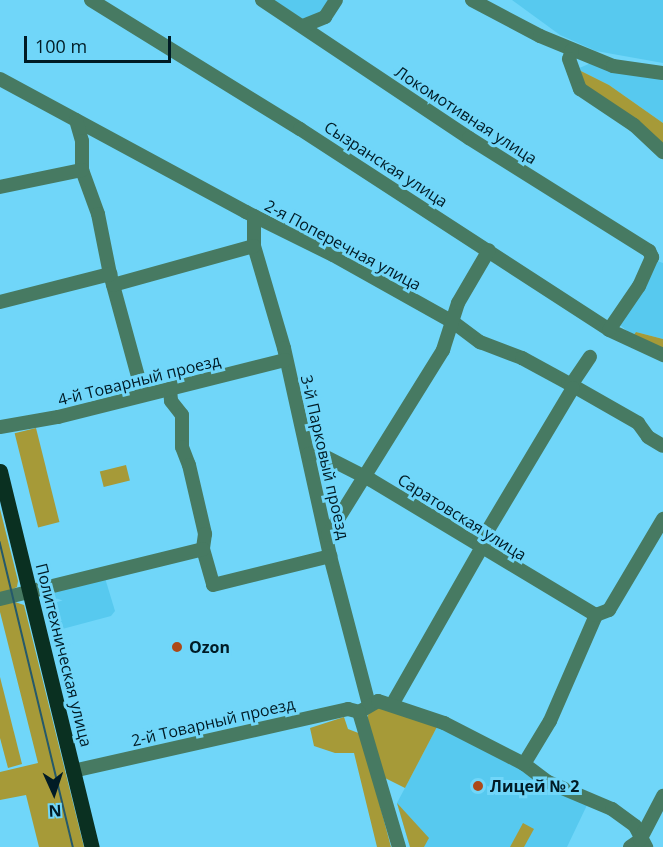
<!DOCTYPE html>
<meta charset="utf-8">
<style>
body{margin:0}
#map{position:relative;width:663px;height:847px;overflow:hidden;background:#70d6f9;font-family:"Open Sans",sans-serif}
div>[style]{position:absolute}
.built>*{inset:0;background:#57c9ef}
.green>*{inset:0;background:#a69a38;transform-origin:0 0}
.minor>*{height:14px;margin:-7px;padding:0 7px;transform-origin:7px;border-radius:7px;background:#477a62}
.major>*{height:15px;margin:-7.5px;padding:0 7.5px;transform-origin:7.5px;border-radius:7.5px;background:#0a3021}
.tram>*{height:1.5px;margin:-0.75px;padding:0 0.75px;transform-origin:0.75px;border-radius:0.75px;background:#25596b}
.dots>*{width:16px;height:16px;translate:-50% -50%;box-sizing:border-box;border:3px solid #70d6f9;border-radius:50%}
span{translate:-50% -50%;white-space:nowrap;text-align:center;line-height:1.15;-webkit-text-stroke:6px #70d6f9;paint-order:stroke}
.street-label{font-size:16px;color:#001b25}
.poi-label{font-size:16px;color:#001b25;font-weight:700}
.left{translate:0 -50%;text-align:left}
.north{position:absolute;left:24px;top:763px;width:60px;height:60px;-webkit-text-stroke:4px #70d6f9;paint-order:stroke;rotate:177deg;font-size:16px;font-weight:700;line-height:24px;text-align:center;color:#001b25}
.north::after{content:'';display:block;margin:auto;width:21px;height:27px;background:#001b25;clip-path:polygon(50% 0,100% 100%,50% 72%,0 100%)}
.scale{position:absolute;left:24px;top:36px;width:147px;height:27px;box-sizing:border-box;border:3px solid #001b25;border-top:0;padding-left:8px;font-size:18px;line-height:21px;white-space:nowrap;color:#001b25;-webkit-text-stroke:4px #70d6f9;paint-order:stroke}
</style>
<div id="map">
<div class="built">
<i style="clip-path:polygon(274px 0,330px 0,321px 15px,304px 20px)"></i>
<i style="clip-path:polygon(512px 0,663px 0,663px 63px,596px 51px,560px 35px)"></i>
<i style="clip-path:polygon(591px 63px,663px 78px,663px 123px,609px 85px,577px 69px)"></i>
<i style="clip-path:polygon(657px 261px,663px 263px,663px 339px,636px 332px,633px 336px,620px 325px)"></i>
<i style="clip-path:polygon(105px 578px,115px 611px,111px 616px,51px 632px,44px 603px,46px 595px)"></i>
<i style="clip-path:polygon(438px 725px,588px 803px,567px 847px,410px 847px,397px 803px)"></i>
</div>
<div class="green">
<i style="clip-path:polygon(577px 69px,609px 85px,663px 123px,663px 147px,583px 87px)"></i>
<i style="clip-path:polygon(636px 332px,663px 339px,663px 349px,633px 336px)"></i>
<i style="left:36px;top:428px;width:97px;height:22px;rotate:76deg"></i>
<i style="left:126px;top:465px;width:16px;height:27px;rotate:76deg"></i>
<i style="clip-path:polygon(0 509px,18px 581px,17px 587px,4px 593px,0 592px)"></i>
<i style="clip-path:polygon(15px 602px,24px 605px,84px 847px,39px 847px,26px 795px,0 800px,0 772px,38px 763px,0 612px,0 605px)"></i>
<i style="clip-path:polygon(0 677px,22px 764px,8px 768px,0 738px)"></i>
<i style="clip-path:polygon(381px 706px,438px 725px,405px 788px,383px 777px,367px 720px,369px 711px)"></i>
<i style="clip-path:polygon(344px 717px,348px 729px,361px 734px,391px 847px,377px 847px,354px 753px,335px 753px,314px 746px,310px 728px)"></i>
<i style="clip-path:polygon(397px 803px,429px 838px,424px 847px,410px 847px)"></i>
<i style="clip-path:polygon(523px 823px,534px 829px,524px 847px,510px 847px)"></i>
</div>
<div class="minor">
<i style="left:91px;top:0;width:246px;rotate:31.7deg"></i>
<i style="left:300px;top:129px;width:369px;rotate:33deg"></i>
<i style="left:609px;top:330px;width:60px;rotate:24.8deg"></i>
<i style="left:262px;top:0;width:249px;rotate:33.7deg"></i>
<i style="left:469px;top:138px;width:213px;rotate:32.1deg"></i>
<i style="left:649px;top:251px;width:7px;rotate:63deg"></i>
<i style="left:652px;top:257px;width:32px;rotate:114deg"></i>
<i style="left:639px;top:286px;width:53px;rotate:124.3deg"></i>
<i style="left:472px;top:0;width:77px;rotate:27.9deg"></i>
<i style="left:540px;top:36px;width:79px;rotate:22.3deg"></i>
<i style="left:613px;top:66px;width:50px;rotate:8deg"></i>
<i style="left:303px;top:26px;width:24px;rotate:-22deg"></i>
<i style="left:325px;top:17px;width:20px;rotate:-57deg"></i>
<i style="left:572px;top:50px;width:9px;rotate:108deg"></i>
<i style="left:569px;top:59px;width:32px;rotate:70deg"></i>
<i style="left:580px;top:89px;width:65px;rotate:33.7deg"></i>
<i style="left:634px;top:125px;width:40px;rotate:43deg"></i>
<i style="left:0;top:79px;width:280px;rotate:28.4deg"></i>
<i style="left:246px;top:212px;width:97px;rotate:26.3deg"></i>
<i style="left:333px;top:255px;width:137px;rotate:29.2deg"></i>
<i style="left:453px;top:322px;width:34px;rotate:37deg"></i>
<i style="left:480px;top:342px;width:45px;rotate:20.9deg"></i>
<i style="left:522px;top:358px;width:52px;rotate:28.5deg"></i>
<i style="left:568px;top:383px;width:81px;rotate:29.7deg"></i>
<i style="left:638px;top:423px;width:17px;rotate:54deg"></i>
<i style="left:648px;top:437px;width:17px;rotate:31deg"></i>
<i style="left:76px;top:120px;width:22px;rotate:74deg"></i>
<i style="left:82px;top:141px;width:29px;rotate:90deg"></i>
<i style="left:82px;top:170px;width:47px;rotate:70deg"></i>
<i style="left:98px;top:214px;width:61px;rotate:78.7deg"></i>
<i style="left:110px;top:274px;width:125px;rotate:74.7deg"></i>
<i style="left:0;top:187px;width:84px;rotate:-11.7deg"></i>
<i style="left:254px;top:216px;width:30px;rotate:90deg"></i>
<i style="left:254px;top:246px;width:106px;rotate:73.6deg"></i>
<i style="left:284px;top:348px;width:213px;rotate:77.5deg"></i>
<i style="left:330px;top:556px;width:154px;rotate:75.3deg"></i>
<i style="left:113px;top:285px;width:146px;rotate:-15.5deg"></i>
<i style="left:0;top:302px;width:114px;rotate:-14.3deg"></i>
<i style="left:571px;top:385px;width:34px;rotate:-56deg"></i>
<i style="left:170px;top:389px;width:12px;rotate:85deg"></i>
<i style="left:171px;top:401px;width:18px;rotate:52deg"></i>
<i style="left:182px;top:415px;width:32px;rotate:90deg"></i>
<i style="left:182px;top:447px;width:19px;rotate:69deg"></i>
<i style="left:189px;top:465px;width:71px;rotate:76.9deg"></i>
<i style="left:205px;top:534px;width:15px;rotate:98deg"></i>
<i style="left:203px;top:549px;width:37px;rotate:74deg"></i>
<i style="left:213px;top:585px;width:121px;rotate:-13.9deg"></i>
<i style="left:0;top:427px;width:59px;rotate:-9.8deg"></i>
<i style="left:58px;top:417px;width:234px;rotate:-14.1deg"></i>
<i style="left:309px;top:454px;width:9px;rotate:-6deg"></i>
<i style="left:318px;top:453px;width:59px;rotate:27deg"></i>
<i style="left:371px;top:480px;width:262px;rotate:31deg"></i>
<i style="left:328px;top:535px;width:218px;rotate:-58.1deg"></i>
<i style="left:443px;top:350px;width:49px;rotate:-72.3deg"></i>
<i style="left:458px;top:303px;width:61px;rotate:-59.7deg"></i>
<i style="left:479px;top:545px;width:183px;rotate:-59.1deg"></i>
<i style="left:0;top:599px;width:209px;rotate:-13.8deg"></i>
<i style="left:393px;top:703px;width:180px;rotate:-60.3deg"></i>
<i style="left:359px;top:712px;width:22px;rotate:-30deg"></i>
<i style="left:378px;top:701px;width:70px;rotate:18.4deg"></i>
<i style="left:444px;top:723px;width:90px;rotate:27.1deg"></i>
<i style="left:524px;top:764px;width:30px;rotate:37deg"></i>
<i style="left:548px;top:782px;width:69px;rotate:22.9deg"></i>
<i style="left:612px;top:809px;width:29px;rotate:36deg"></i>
<i style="left:635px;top:826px;width:24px;rotate:62deg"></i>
<i style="left:359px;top:712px;width:141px;rotate:73.5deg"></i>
<i style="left:524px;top:764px;width:50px;rotate:-58.8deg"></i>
<i style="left:550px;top:721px;width:116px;rotate:-66.5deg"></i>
<i style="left:596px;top:615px;width:14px;rotate:-21deg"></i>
<i style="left:609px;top:610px;width:106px;rotate:-59.3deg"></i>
<i style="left:73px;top:771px;width:282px;rotate:-12.7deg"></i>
<i style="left:348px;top:709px;width:11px;rotate:15deg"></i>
<i style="left:630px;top:847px;width:12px;rotate:-35deg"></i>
<i style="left:640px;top:840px;width:50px;rotate:-62.4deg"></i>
</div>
<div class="major">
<i style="left:0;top:471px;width:387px;rotate:76.3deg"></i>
</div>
<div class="tram">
<i style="left:0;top:542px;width:314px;rotate:76.5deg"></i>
</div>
<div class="dots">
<i style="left:177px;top:647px;background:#ad4918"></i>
<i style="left:478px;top:786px;background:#ad4918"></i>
</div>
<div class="street-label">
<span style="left:466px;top:115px;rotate:33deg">Локомотивная улица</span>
<span style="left:386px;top:164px;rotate:33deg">Сызранская улица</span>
<span style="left:343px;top:245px;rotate:28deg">2-я Поперечная улица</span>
<span style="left:139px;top:380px;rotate:-14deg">4-й Товарный проезд</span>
<span style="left:325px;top:457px;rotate:77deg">3-й Парковый проезд</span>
<span style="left:462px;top:517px;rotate:32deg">Саратовская улица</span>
<span style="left:64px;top:655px;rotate:76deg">Политехническая улица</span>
<span style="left:213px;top:722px;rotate:-13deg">2-й Товарный проезд</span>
</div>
<div class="poi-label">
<span class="left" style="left:189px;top:647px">Ozon</span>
<span class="left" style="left:490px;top:786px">Лицей № 2</span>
</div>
<div class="north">N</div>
<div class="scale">100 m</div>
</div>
